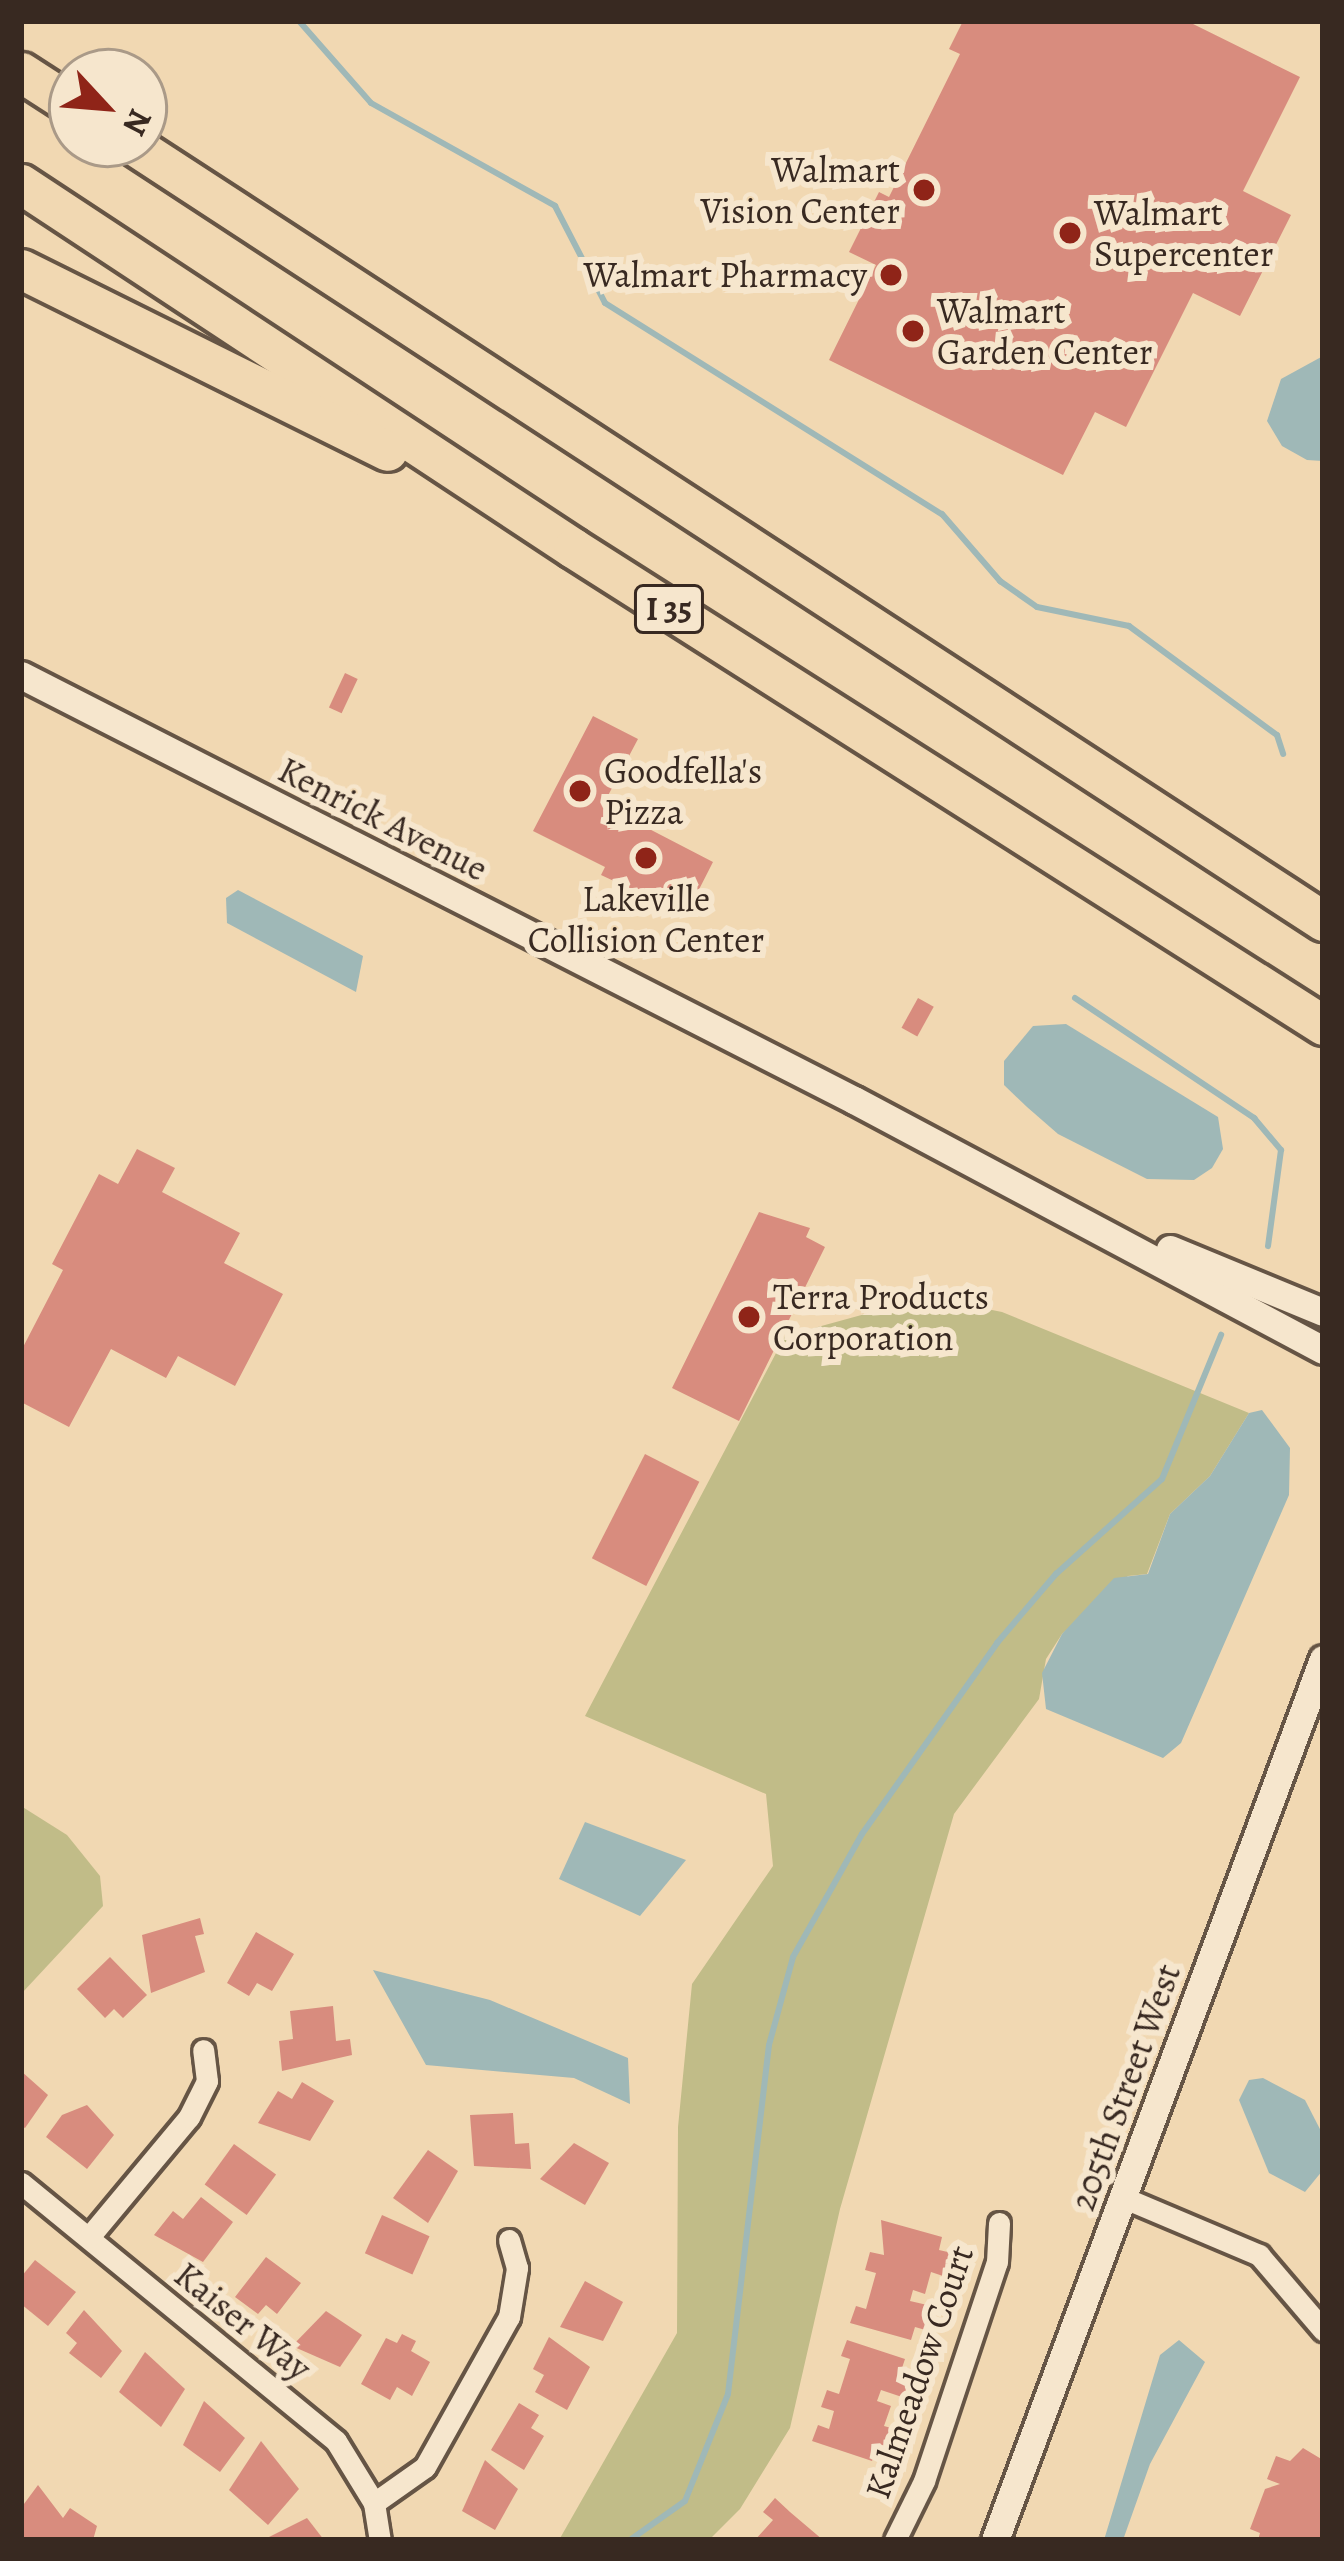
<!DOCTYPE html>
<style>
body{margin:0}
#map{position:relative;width:1344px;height:2561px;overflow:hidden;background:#f1d8b2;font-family:Alegreya,serif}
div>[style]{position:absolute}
.green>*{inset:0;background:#c1bc88}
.water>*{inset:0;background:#9fb8b7}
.stream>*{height:6px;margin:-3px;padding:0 3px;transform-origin:3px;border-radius:3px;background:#9fb8b7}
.building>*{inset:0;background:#d88c7e;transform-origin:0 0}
.roads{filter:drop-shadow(3px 0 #665545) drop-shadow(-3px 0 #665545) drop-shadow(0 3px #665545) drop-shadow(0 -3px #665545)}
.minor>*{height:21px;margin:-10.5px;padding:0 10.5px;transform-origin:10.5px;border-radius:10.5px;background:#f6e6cd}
.tertiary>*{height:27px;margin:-13.5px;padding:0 13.5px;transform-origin:13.5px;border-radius:13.5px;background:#f6e6cd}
.motorway>*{height:39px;margin:-19.5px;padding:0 19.5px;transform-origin:19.5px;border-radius:19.5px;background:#f1d8b2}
.dots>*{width:33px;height:33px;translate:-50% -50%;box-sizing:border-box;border:6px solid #f6e6cd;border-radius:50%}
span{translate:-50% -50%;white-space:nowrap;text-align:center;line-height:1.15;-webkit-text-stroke:12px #f6e6cd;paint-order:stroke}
.shield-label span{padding:3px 9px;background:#f6e6cd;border:3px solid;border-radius:9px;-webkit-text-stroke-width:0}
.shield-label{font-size:33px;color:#382921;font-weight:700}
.poi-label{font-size:36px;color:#382921}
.right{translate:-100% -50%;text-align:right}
.left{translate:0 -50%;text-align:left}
.street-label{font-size:36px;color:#382921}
.frame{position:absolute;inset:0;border:24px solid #382921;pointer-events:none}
.north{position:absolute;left:48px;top:48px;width:120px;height:120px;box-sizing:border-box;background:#f6e6cd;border:3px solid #aa9a88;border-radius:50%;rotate:116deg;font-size:33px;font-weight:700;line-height:48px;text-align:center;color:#382921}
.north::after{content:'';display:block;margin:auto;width:42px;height:54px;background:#8f2418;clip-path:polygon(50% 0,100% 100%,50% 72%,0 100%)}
</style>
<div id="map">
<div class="green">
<i style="clip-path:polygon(927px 1297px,1002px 1312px,1249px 1413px,1210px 1476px,1170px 1514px,1147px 1574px,1128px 1576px,1062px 1634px,1046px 1659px,1039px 1699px,954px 1814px,840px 2209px,790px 2428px,740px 2509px,709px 2540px,559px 2540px,677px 2333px,678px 2127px,692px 1984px,773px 1866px,766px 1794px,585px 1716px,785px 1336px)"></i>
<i style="clip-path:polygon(21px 1806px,67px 1835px,100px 1876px,103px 1906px,22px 1993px)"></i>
</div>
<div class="water">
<i style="clip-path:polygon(1323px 356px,1323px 461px,1307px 460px,1282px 446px,1267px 421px,1281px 379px)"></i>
<i style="clip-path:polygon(238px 890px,363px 956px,356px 992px,227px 923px,226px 898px)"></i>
<i style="clip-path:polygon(1066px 1024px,1218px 1117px,1223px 1149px,1212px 1168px,1194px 1180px,1147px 1179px,1058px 1134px,1027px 1107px,1004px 1085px,1004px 1061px,1033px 1026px)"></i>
<i style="clip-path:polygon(1262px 1410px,1290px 1448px,1289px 1495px,1181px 1743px,1163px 1758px,1046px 1709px,1042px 1673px,1062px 1634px,1114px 1578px,1148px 1574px,1170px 1514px,1210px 1476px,1249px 1413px)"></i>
<i style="clip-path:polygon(585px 1822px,686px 1860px,640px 1916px,559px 1879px)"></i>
<i style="clip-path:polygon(373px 1970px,490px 2000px,628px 2058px,630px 2104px,574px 2078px,426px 2065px)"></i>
<i style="clip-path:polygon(1263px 2078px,1305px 2100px,1323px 2135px,1323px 2170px,1305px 2192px,1269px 2173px,1239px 2100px,1249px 2080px)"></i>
<i style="clip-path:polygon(1179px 2340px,1205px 2362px,1150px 2464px,1123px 2540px,1104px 2540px,1160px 2355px)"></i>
</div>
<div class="stream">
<i style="left:299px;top:21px;width:109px;rotate:48.7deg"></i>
<i style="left:371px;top:103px;width:211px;rotate:29.2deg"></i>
<i style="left:555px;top:206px;width:109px;rotate:62.7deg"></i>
<i style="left:605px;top:303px;width:398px;rotate:32.1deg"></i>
<i style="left:942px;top:514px;width:89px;rotate:49.1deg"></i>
<i style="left:1000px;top:581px;width:45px;rotate:35.1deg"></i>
<i style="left:1037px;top:607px;width:94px;rotate:11.7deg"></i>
<i style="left:1129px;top:626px;width:184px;rotate:36.4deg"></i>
<i style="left:1277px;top:735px;width:20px;rotate:72deg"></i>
<i style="left:1075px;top:998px;width:216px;rotate:33.8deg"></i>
<i style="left:1254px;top:1118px;width:42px;rotate:49.8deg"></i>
<i style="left:1281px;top:1150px;width:97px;rotate:97.7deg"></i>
<i style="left:630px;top:2540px;width:67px;rotate:-35.3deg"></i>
<i style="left:685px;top:2501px;width:115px;rotate:-68.1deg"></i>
<i style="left:728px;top:2394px;width:351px;rotate:-83.3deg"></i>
<i style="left:769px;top:2045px;width:91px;rotate:-74.7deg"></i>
<i style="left:793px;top:1957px;width:141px;rotate:-60.7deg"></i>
<i style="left:862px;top:1834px;width:234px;rotate:-54.7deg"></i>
<i style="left:997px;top:1643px;width:91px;rotate:-49.5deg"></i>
<i style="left:1056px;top:1574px;width:142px;rotate:-41.9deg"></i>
<i style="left:1162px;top:1479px;width:156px;rotate:-67.7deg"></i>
</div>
<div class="building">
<i style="clip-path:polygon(963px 21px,1187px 21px,1300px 77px,1243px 191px,1291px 215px,1240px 316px,1193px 293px,1126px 427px,1095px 412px,1063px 475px,829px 360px,876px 265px,849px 252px,879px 192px,889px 197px,960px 54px,949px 49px)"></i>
<i style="left:345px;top:673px;width:14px;height:38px;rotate:25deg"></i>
<i style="clip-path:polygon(593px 716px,638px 739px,603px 805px,713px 862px,688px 911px,660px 896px,657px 902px,644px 896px,638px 908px,610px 893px,616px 882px,601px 875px,605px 867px,533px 831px)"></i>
<i style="left:918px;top:998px;width:18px;height:34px;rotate:29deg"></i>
<i style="clip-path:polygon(137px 1149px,175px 1168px,162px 1192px,240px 1233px,224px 1263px,283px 1294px,235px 1386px,178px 1356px,166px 1378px,111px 1349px,69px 1427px,21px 1402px,21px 1351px,63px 1270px,52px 1264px,99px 1174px,118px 1184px)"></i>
<i style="clip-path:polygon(759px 1212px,810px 1228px,806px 1237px,825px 1247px,739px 1421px,672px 1388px)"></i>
<i style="left:645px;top:1454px;width:61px;height:117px;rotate:27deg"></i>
<i style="clip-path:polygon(200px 1918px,204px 1934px,195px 1936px,205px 1972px,151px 1993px,142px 1935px)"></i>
<i style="clip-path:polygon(256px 1932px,294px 1954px,272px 1991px,257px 1983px,249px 1996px,227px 1983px)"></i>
<i style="clip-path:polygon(110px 1957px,147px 1995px,123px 2018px,114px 2009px,105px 2018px,77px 1989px)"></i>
<i style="clip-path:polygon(333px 2006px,336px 2041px,350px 2039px,352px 2055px,282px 2071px,279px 2041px,293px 2039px,290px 2011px)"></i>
<i style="clip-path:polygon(21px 2071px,48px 2095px,25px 2128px,21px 2126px)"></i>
<i style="clip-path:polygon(302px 2082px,334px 2101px,310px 2141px,258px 2123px,278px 2091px,292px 2099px)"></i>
<i style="clip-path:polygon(87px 2105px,114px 2135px,87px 2169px,46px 2137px,62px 2115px)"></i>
<i style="clip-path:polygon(513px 2113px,515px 2144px,529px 2143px,531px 2169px,474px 2166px,470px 2115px)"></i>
<i style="clip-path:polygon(574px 2143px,609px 2163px,585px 2205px,540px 2179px)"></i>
<i style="left:234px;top:2144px;width:52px;height:50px;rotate:36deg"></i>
<i style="clip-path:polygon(428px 2150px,458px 2171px,428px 2223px,393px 2198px)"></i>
<i style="clip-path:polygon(201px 2197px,233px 2222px,203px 2262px,154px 2235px,173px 2211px,183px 2219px)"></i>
<i style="left:382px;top:2215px;width:52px;height:42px;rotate:24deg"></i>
<i style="clip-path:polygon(881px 2220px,942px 2237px,939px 2250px,952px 2253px,946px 2277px,931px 2272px,925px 2294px,913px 2290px,910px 2301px,936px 2307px,929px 2331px,915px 2327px,911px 2340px,850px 2323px,856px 2306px,866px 2309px,876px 2273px,865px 2270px,870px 2252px,884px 2255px)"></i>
<i style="clip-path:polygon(266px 2257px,301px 2283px,277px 2314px,266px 2305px,258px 2314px,235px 2297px)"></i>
<i style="clip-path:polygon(35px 2260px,76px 2292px,48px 2326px,21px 2304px,21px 2277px)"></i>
<i style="clip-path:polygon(585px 2281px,623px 2302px,603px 2341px,560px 2327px)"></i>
<i style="clip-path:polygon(84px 2310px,122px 2351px,101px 2378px,69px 2353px,77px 2343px,66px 2333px)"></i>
<i style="clip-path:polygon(326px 2311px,362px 2335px,340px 2367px,292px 2346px)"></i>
<i style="clip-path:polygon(402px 2334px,416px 2341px,411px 2351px,430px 2362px,412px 2396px,397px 2387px,390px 2400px,361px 2384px,386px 2338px,397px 2343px)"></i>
<i style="clip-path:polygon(549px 2337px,590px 2367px,567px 2410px,535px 2392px,544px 2375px,533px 2369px)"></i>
<i style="clip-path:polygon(847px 2340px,905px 2359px,901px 2371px,916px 2376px,908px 2399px,881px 2390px,877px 2401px,891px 2406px,884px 2426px,898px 2430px,890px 2453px,876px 2449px,872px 2461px,812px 2441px,818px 2425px,829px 2429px,834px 2411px,821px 2407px,827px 2390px,839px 2394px,850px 2359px,841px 2356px)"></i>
<i style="clip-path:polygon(145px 2352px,185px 2389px,161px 2427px,119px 2392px)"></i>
<i style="clip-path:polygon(204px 2401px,245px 2438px,220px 2472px,183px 2445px)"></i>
<i style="clip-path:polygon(519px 2403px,539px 2415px,531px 2428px,544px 2436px,524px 2470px,491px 2450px)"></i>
<i style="clip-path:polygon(261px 2441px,299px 2489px,268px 2525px,229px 2490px)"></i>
<i style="clip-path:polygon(1303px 2448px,1323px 2460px,1323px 2540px,1258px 2540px,1260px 2533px,1250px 2529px,1265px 2489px,1280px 2484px,1267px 2479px,1276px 2456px,1290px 2461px)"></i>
<i style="clip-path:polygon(485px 2460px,518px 2489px,495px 2530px,462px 2511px)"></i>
<i style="clip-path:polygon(38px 2485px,63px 2518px,70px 2508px,97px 2526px,93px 2540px,21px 2540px,21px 2508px)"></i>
<i style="clip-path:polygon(775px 2498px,790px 2512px,823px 2540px,755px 2540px,773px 2520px,763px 2512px)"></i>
<i style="clip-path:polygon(307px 2518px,324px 2540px,263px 2540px)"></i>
</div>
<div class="roads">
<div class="minor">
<i style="left:21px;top:2183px;width:407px;rotate:39.3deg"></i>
<i style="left:336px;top:2441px;width:73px;rotate:58.5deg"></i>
<i style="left:374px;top:2503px;width:37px;rotate:81deg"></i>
<i style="left:1122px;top:2197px;width:149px;rotate:22.9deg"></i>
<i style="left:1259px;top:2255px;width:99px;rotate:49.5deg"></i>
<i style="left:89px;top:2237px;width:156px;rotate:-50.2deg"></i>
<i style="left:189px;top:2117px;width:40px;rotate:-63.4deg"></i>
<i style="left:207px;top:2081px;width:31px;rotate:-97deg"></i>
<i style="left:374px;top:2503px;width:62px;rotate:-35.2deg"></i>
<i style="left:425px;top:2467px;width:172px;rotate:-60.8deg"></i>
<i style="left:509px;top:2317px;width:50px;rotate:-80.7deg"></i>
<i style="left:517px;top:2268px;width:29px;rotate:-106deg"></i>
<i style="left:895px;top:2540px;width:66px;rotate:-63.8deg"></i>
<i style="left:924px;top:2481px;width:231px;rotate:-71.6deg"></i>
<i style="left:997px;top:2262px;width:39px;rotate:-87deg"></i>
</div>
<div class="tertiary">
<i style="left:21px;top:675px;width:935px;rotate:27.03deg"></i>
<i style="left:854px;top:1100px;width:531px;rotate:28.06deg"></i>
<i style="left:1170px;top:1249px;width:165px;rotate:22.4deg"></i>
<i style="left:995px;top:2540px;width:940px;rotate:-69.58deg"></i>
</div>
<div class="motorway">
<i style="left:21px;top:72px;width:61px;rotate:32.9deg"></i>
<i style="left:132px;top:144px;width:1422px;rotate:33.12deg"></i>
<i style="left:21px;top:184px;width:661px;rotate:33.4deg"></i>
<i style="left:573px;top:548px;width:889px;rotate:32.46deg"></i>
<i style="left:21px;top:269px;width:409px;rotate:26.4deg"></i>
</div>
</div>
<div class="dots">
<i style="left:924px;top:190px;background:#8f2418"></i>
<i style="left:1070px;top:233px;background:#8f2418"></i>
<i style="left:891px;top:275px;background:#8f2418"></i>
<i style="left:913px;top:331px;background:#8f2418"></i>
<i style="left:580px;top:791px;background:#8f2418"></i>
<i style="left:646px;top:858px;background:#8f2418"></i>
<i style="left:749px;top:1317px;background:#8f2418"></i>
</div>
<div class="shield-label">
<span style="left:669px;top:609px">I 35</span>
</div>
<div class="poi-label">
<span class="right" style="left:900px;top:190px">Walmart<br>Vision Center</span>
<span class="left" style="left:1094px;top:233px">Walmart<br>Supercenter</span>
<span class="right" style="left:867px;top:275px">Walmart Pharmacy</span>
<span class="left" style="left:937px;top:331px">Walmart<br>Garden Center</span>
<span class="left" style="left:604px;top:791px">Goodfella's<br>Pizza</span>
<span style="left:646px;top:919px">Lakeville<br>Collision Center</span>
<span class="left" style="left:773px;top:1317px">Terra Products<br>Corporation</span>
</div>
<div class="street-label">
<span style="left:383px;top:819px;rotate:27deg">Kenrick Avenue</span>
<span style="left:1125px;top:2087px;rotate:-70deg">205th Street West</span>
<span style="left:243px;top:2321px;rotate:39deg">Kaiser Way</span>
<span style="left:919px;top:2372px;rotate:-71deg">Kalmeadow Court</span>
</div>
<div class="frame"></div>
<div class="north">N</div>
</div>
